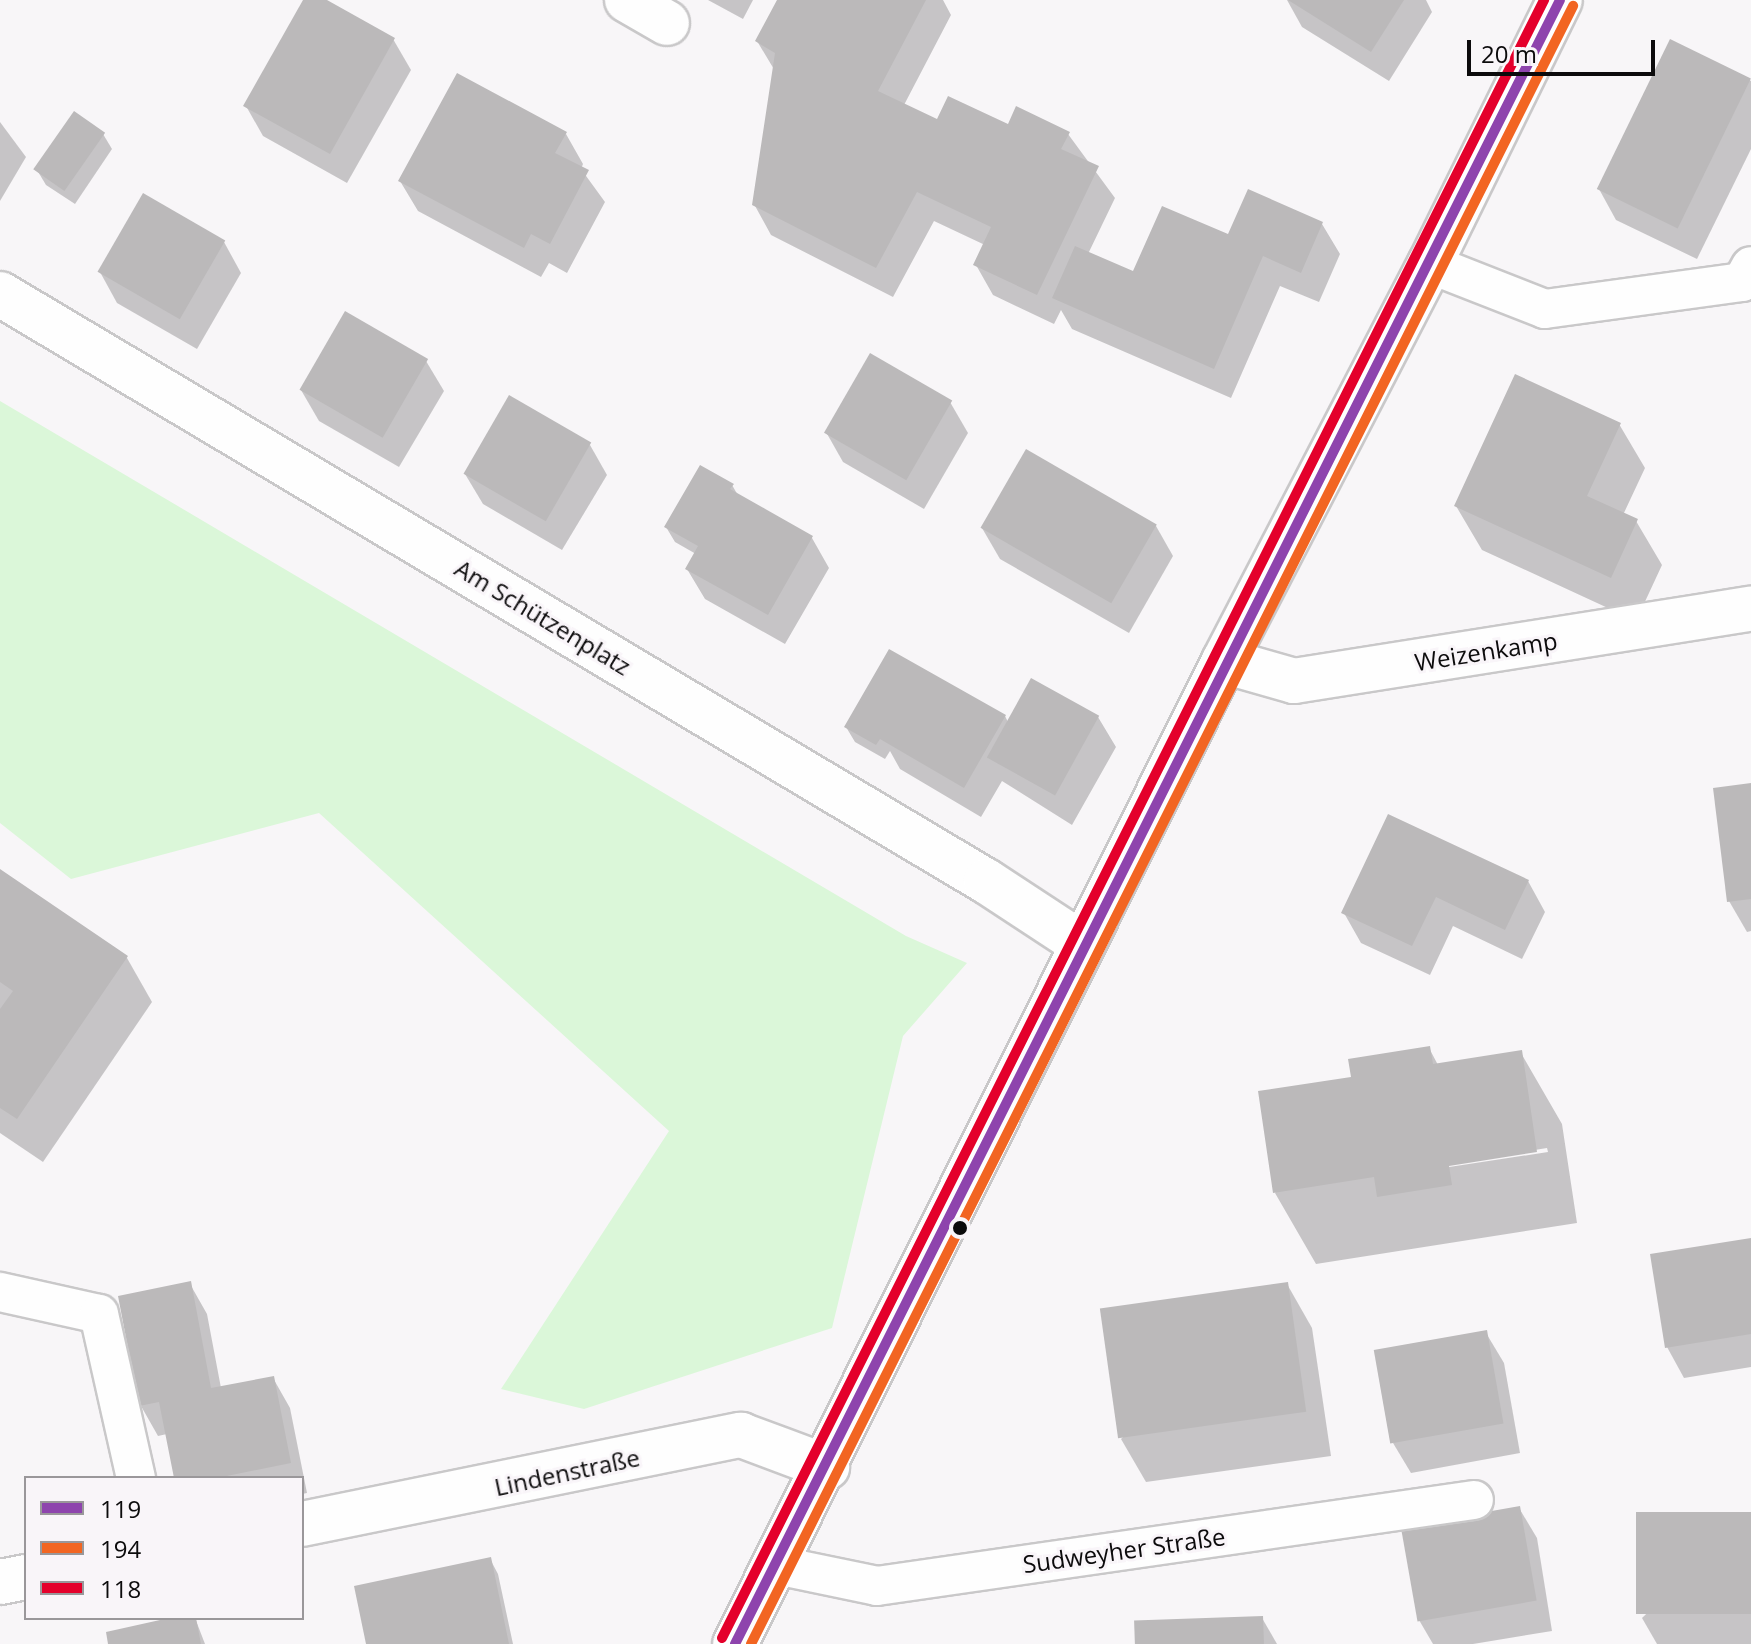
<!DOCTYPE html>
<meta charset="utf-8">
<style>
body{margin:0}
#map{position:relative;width:1751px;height:1644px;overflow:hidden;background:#f8f6f8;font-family:"Open Sans",sans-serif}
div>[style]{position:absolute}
.green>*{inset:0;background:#dbf7d9}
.shadow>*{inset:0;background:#0003}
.building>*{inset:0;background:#bbb9ba;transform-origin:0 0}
.roads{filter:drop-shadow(2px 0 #c9c8c9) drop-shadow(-2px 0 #c9c8c9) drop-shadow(0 2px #c9c8c9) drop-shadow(0 -2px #c9c8c9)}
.service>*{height:38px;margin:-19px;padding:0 19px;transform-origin:19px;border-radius:19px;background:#fefefe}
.minor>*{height:44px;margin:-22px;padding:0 22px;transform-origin:22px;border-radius:22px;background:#fefefe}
.bus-1>*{height:10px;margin:-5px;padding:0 5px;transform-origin:5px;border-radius:5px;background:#8e44ad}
.bus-2>*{height:10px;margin:-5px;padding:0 5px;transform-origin:5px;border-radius:5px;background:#f26522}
.bus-3>*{height:10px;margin:-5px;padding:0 5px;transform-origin:5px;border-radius:5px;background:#e4002b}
.dots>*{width:22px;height:22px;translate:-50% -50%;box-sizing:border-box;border:4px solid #f9f5f9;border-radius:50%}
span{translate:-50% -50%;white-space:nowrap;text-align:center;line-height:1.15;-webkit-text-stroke:6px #f9f5f9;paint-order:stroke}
.street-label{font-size:24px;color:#0c0b0c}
.legend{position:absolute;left:24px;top:1476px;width:280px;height:144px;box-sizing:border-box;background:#f9f5f9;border:2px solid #9a979a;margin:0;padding:10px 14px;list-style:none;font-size:24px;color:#0c0b0c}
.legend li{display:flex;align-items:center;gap:16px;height:40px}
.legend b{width:40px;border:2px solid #9a979a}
.scale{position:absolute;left:1467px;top:40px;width:188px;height:36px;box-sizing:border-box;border:4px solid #0c0b0c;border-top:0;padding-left:10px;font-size:24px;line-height:28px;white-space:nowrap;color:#0c0b0c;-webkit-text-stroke:6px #f9f5f9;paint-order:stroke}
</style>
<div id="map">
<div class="green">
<i style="clip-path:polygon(0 401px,906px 936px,967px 963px,903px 1036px,832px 1328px,584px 1409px,501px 1389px,669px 1131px,319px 813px,71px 879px,0 823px)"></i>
</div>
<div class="shadow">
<i style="clip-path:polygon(305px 0,323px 0,393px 39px,411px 70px,347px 183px,263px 136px,246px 106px)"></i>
<i style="clip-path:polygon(708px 0,753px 0,743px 19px)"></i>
<i style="clip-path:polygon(779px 0,943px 0,951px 15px,904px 105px,938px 121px,1068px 134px,1115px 198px,1088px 254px,1134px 273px,1229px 237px,1322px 224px,1340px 254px,1319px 302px,1280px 286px,1231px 398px,1072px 329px,1061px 310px,1054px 324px,993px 295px,976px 265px,985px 245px,934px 221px,893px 297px,771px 235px,754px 204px,775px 71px,757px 41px)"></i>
<i style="clip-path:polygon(1287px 0,1426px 0,1432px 12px,1389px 81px,1302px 27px)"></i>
<i style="clip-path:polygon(1671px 42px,1751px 81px,1751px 149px,1697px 259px,1616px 220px,1599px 189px)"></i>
<i style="clip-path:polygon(0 122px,26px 157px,0 201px)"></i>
<i style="clip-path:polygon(103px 134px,112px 149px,75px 204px,46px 185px,37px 170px)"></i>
<i style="clip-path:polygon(566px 134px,583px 164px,581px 169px,605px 202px,567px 273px,549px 263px,541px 277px,418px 211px,400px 181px)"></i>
<i style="clip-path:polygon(224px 242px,241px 273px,197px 349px,117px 303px,100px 272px)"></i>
<i style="clip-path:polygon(426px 361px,444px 391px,399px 467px,319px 421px,301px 390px)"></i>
<i style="clip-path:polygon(950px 402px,968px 433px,924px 509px,843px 462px,826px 432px)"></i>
<i style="clip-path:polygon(1619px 424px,1645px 468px,1623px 515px,1636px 521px,1662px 565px,1636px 621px,1482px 550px,1456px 506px)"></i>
<i style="clip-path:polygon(590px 445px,607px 475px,562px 550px,483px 504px,465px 474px)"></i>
<i style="clip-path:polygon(732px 485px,739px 497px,812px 538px,829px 568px,785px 644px,705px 599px,687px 569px,696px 554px,675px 542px,666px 527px)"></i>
<i style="clip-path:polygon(1156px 526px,1173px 556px,1129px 633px,1000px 559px,982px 528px)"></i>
<i style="clip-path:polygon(1005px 716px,1008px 722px,1098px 717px,1116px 747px,1072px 825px,1002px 781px,981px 817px,900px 769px,890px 751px,885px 759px,855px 742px,846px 727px)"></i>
<i style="clip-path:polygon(1751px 785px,1751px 931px,1747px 932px,1729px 901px)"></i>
<i style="clip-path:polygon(1389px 816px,1528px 881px,1545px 912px,1522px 959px,1453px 926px,1430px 975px,1361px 943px,1344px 913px)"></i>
<i style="clip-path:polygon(0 872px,127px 958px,152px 1002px,43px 1162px,0 1133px)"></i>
<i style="clip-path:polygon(evenodd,1429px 1048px,1438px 1065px,1521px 1053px,1562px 1124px,1577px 1223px,1316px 1264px,1275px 1193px,1353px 1078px,1429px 1048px,1547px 1148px,1548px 1152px,1436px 1169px,1435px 1166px,1547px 1148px)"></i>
<i style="clip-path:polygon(1751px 1240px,1751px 1367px,1684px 1378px,1667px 1347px)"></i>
<i style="clip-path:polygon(190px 1284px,207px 1314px,221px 1388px,273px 1378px,290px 1408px,307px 1493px,302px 1494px,302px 1478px,176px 1478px,167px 1434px,158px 1436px,141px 1406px)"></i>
<i style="clip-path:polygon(1287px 1284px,1312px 1328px,1331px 1456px,1146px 1482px,1121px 1439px)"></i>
<i style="clip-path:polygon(1486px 1333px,1504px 1363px,1520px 1453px,1411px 1473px,1393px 1443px)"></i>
<i style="clip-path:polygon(1519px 1508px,1537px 1538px,1552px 1631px,1473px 1644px,1433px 1644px,1419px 1620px)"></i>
<i style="clip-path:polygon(1751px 1514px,1751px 1644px,1657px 1644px,1642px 1618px)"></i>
<i style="clip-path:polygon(490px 1559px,498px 1574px,513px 1644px,368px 1644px)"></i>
<i style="clip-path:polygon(179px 1618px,195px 1618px,205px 1644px,111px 1644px)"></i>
<i style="clip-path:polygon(1262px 1618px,1277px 1644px,1136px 1644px)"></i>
</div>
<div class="building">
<i style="clip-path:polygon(303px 0,327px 0,395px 38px,330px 154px,243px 106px)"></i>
<i style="clip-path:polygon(777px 0,926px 0,878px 91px,937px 119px,948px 96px,1008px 124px,1016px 106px,1070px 132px,1061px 149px,1099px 166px,1037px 295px,973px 265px,991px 227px,917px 192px,876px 268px,752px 205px,775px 53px,755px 41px)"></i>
<i style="clip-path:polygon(1288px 0,1404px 0,1371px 52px)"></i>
<i style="left:1670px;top:39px;width:90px;height:167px;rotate:26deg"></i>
<i style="clip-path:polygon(457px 73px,567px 132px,555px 153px,589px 170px,550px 244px,531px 234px,524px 248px,398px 181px)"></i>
<i style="left:74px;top:111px;width:38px;height:71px;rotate:35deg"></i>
<i style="clip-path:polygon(1248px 189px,1323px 222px,1301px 273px,1263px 256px,1214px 369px,1052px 298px,1075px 246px,1133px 271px,1162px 206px,1228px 234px)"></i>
<i style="left:143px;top:193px;width:95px;height:91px;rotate:30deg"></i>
<i style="left:345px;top:311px;width:96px;height:91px;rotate:30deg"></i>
<i style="left:870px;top:353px;width:95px;height:92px;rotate:30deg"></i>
<i style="clip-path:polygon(1515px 374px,1621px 423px,1587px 496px,1638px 519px,1611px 578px,1454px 506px)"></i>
<i style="left:509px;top:395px;width:95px;height:91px;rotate:30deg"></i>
<i style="left:1026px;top:449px;width:151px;height:91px;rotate:30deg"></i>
<i style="clip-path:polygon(700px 465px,734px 484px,730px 489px,813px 536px,768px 615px,685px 569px,698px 546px,664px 527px)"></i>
<i style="clip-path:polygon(889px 649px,1006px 715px,964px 788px,880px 739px,876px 745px,844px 727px)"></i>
<i style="left:1031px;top:678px;width:78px;height:91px;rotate:29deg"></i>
<i style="clip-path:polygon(1751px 783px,1751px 899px,1727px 902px,1713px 788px)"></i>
<i style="clip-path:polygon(1388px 814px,1529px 880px,1505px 930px,1436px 897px,1412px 946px,1341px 913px)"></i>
<i style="clip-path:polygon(0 869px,128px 956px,17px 1119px,0 1108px,0 1009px,13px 991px,0 982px)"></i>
<i style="clip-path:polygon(1430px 1046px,1433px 1064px,1522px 1050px,1537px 1152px,1449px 1166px,1452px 1185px,1377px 1197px,1374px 1177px,1273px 1193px,1258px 1091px,1351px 1077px,1348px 1059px)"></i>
<i style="clip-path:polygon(1751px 1238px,1751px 1334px,1665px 1348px,1650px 1254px)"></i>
<i style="clip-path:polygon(191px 1281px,211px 1388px,274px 1376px,291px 1463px,217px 1478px,174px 1478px,159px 1402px,139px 1406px,118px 1296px)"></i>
<i style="left:1288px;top:1282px;width:131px;height:190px;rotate:82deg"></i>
<i style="left:1487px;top:1330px;width:95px;height:115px;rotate:80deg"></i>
<i style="left:1520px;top:1506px;width:96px;height:121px;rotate:80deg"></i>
<i style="left:1751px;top:1512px;width:102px;height:115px;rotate:90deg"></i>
<i style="clip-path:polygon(491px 1557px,509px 1644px,366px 1644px,354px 1586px)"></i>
<i style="left:1263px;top:1616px;width:28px;height:129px;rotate:88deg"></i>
<i style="clip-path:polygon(169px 1618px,196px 1618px,201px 1644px,108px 1644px,106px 1632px)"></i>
</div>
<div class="roads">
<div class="service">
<i style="left:1430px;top:264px;width:123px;rotate:21.4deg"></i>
<i style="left:1545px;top:309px;width:199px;rotate:-7.8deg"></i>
<i style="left:1742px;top:282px;width:18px;rotate:-61deg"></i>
<i style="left:0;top:1292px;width:101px;rotate:12.5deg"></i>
<i style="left:99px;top:1314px;width:168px;rotate:77.3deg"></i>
<i style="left:776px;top:1565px;width:103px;rotate:11.7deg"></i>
<i style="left:877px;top:1586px;width:603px;rotate:-8.2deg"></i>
</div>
<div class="minor">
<i style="left:627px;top:0;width:46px;rotate:29.9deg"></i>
<i style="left:0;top:294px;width:1148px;rotate:30.77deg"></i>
<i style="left:986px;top:881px;width:115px;rotate:33.3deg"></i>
<i style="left:1224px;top:661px;width:73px;rotate:15.9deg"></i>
<i style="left:1294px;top:681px;width:463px;rotate:-9deg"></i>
<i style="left:302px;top:1524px;width:448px;rotate:-11.5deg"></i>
<i style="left:741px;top:1435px;width:92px;rotate:20.4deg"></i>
<i style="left:0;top:1582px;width:26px;rotate:-11deg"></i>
<i style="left:735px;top:1644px;width:1098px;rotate:-63.55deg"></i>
<i style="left:1224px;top:661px;width:447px;rotate:-62.6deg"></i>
<i style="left:1430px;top:264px;width:294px;rotate:-63.8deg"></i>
</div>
</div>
<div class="bus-1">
<i style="left:735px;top:1644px;width:1839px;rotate:-63.35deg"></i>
</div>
<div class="bus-2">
<i style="left:751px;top:1644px;width:1833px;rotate:-63.35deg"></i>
</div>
<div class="bus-3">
<i style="left:722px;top:1638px;width:1833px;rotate:-63.35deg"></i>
</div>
<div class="dots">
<i style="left:960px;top:1228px;background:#0c0b0c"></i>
</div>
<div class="street-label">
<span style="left:543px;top:617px;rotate:31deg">Am Schützenplatz</span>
<span style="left:1486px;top:651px;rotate:-9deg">Weizenkamp</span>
<span style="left:567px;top:1472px;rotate:-12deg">Lindenstraße</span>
<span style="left:1124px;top:1550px;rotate:-8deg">Sudweyher Straße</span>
</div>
<ul class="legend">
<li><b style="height:10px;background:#8e44ad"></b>119</li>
<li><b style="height:10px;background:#f26522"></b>194</li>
<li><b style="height:10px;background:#e4002b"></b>118</li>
</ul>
<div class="scale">20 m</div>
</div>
